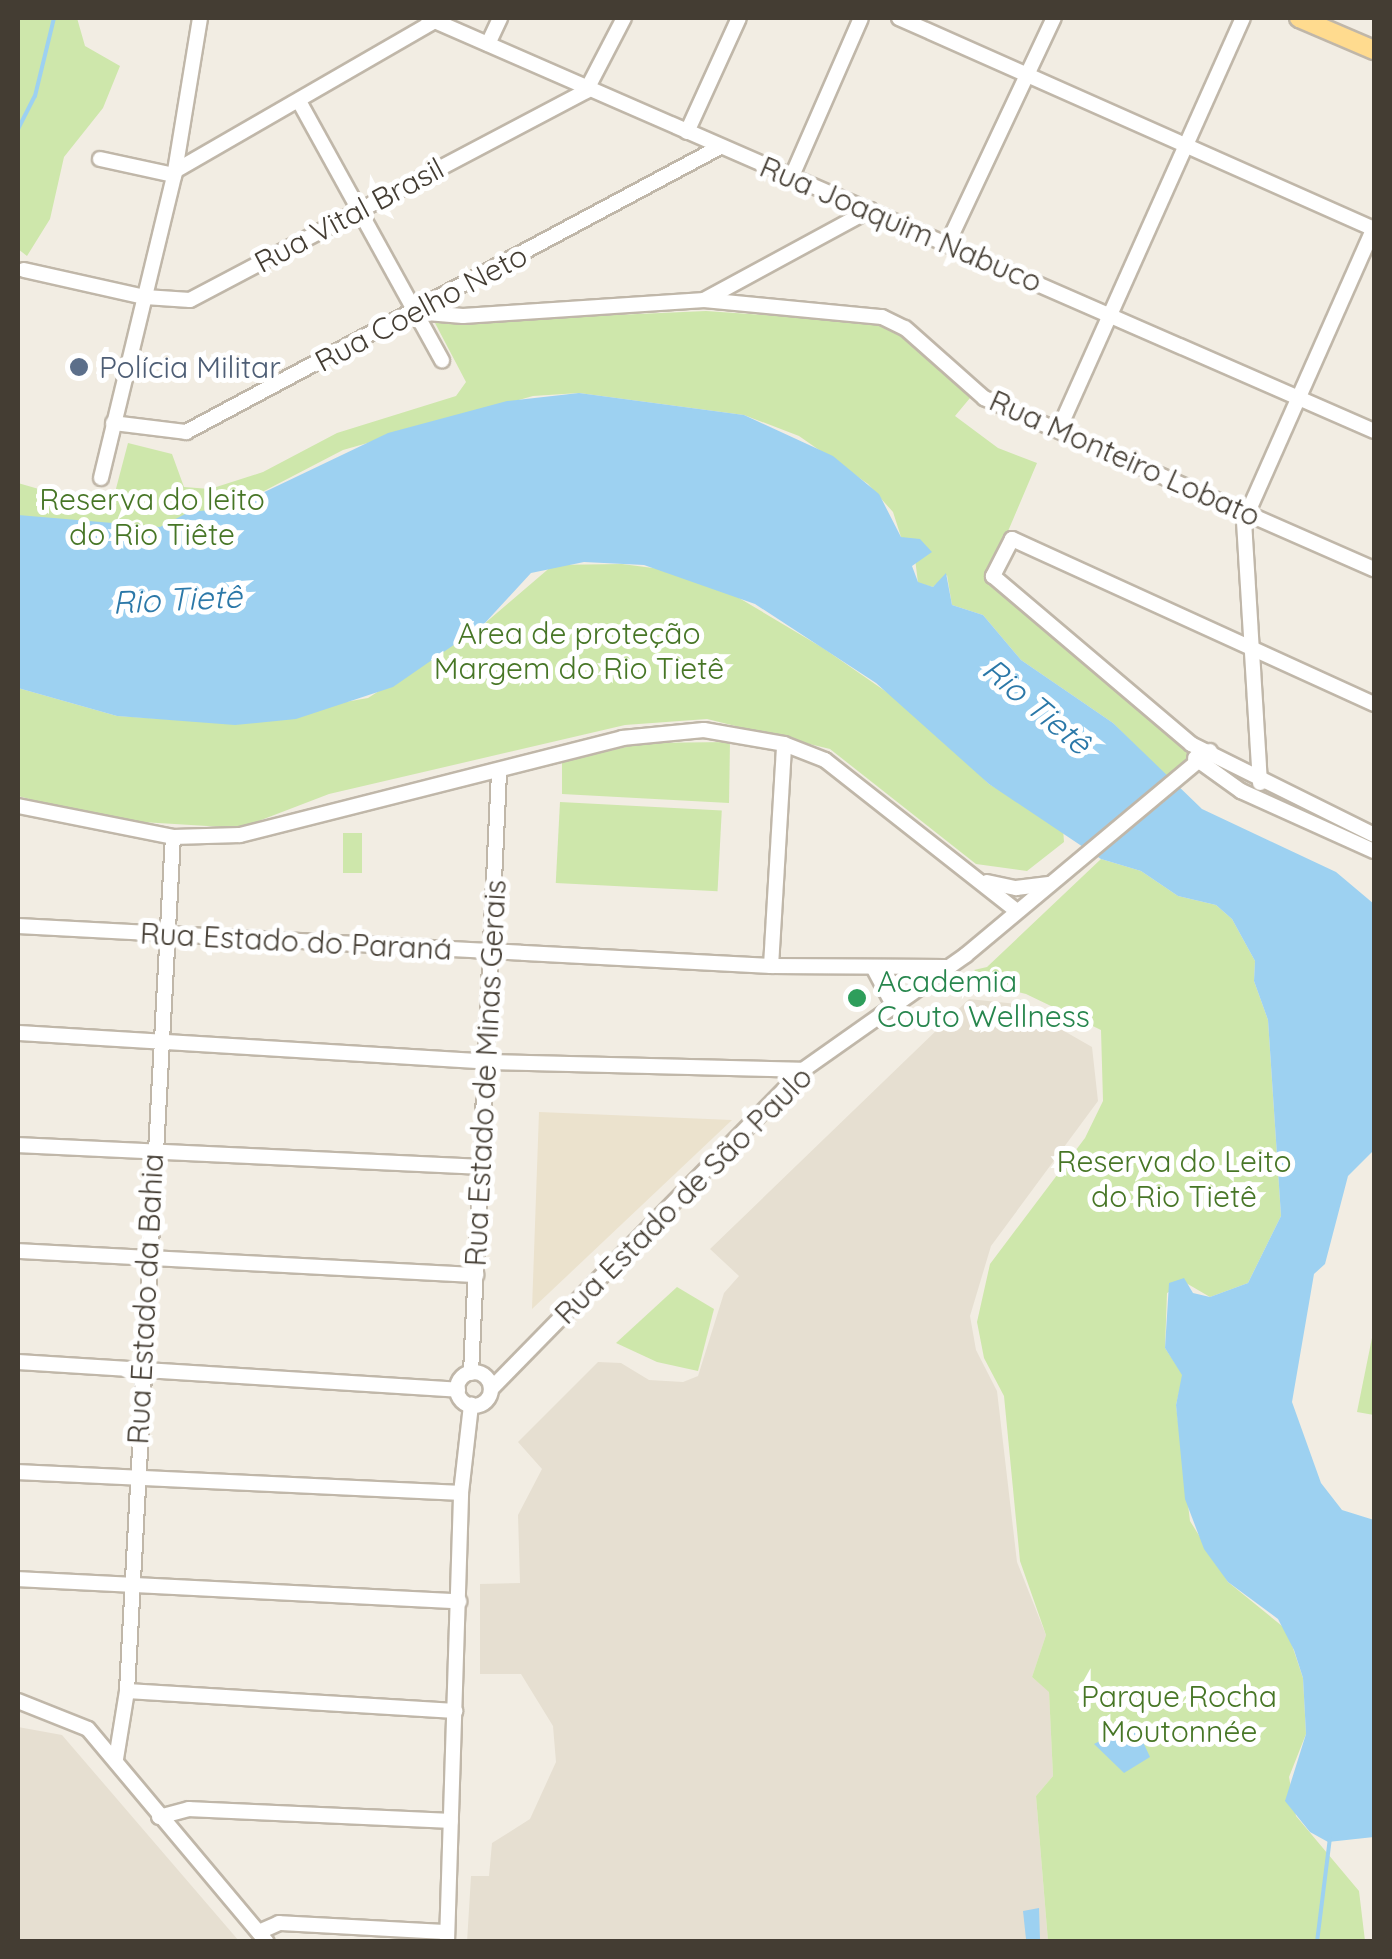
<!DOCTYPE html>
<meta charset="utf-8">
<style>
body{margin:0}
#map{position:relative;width:1392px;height:1959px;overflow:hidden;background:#f2ede3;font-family:Quicksand,sans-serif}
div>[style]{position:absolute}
.residential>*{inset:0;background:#e6dfd1}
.education>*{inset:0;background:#ebe2cd}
.green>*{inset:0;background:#cee7ab;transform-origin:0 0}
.water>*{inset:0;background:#9dd1f1}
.stream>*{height:4px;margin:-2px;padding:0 2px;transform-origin:2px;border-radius:2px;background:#9dd1f1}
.roads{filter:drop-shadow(2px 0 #c0b7a9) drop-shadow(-2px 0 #c0b7a9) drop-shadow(0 2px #c0b7a9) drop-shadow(0 -2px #c0b7a9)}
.minor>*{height:14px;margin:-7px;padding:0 7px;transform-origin:7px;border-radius:7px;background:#fff}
.minor>.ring{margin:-7px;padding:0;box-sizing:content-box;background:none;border:14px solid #fff;border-radius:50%}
.major>*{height:18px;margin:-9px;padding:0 9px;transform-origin:9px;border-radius:9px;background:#ffdb8f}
.dots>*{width:28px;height:28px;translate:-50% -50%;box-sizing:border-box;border:5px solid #fff;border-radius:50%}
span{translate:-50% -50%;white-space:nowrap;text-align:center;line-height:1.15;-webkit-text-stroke:10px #fff;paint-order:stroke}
.street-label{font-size:30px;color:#443d33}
.service-label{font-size:30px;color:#4e5e75}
.left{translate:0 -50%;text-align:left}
.park-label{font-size:30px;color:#477626}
.leisure-label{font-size:30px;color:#27864d}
.water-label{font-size:32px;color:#2b78a8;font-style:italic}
.frame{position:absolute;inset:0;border:20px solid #443d33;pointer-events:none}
</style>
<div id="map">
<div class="residential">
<i style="clip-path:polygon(969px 999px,1017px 1004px,1092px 1047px,1098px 1101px,991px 1246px,970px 1316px,976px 1350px,997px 1391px,1017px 1562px,1046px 1635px,1032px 1677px,1049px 1691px,1053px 1776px,1036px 1796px,1048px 1941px,467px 1942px,471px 1876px,489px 1876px,492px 1843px,530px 1819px,556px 1762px,553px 1726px,521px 1674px,480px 1674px,480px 1584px,520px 1583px,518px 1515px,542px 1469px,518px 1442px,598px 1362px,621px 1363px,649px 1380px,683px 1382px,698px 1376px,724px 1293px,739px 1276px,710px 1249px)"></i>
<i style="clip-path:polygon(18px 1727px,62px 1735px,239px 1941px,18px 1941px)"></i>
</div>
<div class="education">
<i style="clip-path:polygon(539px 1112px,732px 1120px,532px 1309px)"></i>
</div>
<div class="green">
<i style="clip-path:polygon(18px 18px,77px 18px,85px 46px,120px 66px,103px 108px,64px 157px,50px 219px,27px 256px,18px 249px)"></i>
<i style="clip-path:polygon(706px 311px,880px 323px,904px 331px,970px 398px,955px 416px,998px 448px,1037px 463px,989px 576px,1208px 752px,1171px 782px,1113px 723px,1021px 660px,983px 615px,952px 605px,947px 575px,933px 587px,918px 583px,913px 542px,901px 537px,893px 512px,868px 484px,799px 436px,744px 415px,579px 393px,533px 396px,343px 450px,247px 500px,249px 519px,18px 541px,18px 483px,87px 503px,113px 500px,128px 443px,172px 454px,184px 487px,210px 489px,263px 472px,337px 433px,456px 396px,466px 382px,435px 323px)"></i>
<i style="clip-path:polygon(622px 564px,676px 571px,734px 595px,823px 648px,914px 711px,989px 784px,1063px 828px,1064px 842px,1027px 871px,976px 864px,830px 749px,707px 719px,625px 725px,329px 794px,240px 828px,109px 820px,18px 796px,18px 688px,117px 716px,226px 723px,368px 698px,484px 624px,553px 565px)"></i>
<i style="clip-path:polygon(730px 742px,729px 803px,562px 794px,562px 762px,643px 743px)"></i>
<i style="left:560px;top:802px;width:162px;height:81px;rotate:3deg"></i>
<i style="left:343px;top:833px;width:19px;height:40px"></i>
<i style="clip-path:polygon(1101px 859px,1141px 871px,1178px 896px,1216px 905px,1232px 919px,1255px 961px,1254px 981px,1268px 1020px,1281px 1216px,1248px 1283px,1210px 1297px,1186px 1283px,1167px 1293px,1165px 1348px,1183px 1375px,1176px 1405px,1190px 1521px,1228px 1582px,1287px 1630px,1303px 1678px,1306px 1734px,1289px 1777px,1296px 1816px,1359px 1891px,1365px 1941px,1048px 1941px,1036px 1796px,1053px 1776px,1049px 1692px,1032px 1677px,1046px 1635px,1020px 1561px,1004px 1396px,984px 1358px,977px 1322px,990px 1264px,1085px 1138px,1103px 1101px,1101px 1030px,1026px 994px,995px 986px,974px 970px,987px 967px)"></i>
<i style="clip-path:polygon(677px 1287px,714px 1309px,698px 1371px,657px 1362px,616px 1343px)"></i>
<i style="clip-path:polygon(1374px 1328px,1374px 1415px,1357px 1412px)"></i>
</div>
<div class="water">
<i style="clip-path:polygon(579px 393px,744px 415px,833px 456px,879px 494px,901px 537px,920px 539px,932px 552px,912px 566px,918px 582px,933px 587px,946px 573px,952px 605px,983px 615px,1021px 660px,1113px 723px,1202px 809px,1336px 872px,1374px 904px,1374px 1150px,1348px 1176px,1325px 1264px,1314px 1274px,1292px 1402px,1321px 1483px,1342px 1510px,1374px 1520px,1374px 1837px,1328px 1842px,1310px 1832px,1285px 1801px,1306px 1734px,1303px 1678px,1294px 1650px,1278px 1619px,1228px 1582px,1204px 1549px,1185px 1499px,1176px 1405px,1182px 1375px,1165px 1348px,1169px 1283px,1184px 1278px,1193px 1293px,1210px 1297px,1248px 1283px,1281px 1216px,1268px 1020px,1254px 981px,1255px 961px,1232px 919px,1216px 905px,1178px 896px,1141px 871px,1101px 859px,989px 784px,876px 683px,755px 604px,644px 565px,584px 562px,531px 573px,484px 624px,393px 687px,296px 719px,235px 725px,117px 716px,18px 688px,18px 515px,160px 527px,189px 512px,231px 508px,388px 433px,507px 401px)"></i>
<i style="clip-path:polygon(1127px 1727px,1137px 1729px,1150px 1757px,1124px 1773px,1094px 1744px)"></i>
<i style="clip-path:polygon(1039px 1908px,1040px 1940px,1026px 1939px,1023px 1911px)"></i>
</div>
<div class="stream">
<i style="left:18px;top:129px;width:37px;rotate:-63deg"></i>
<i style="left:35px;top:96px;width:80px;rotate:-76.3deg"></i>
<i style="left:1317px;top:1942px;width:105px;rotate:-82.9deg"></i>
</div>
<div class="roads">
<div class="minor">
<i style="left:428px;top:18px;width:1032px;rotate:23.58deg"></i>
<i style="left:899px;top:18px;width:520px;rotate:23.95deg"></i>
<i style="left:488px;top:44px;width:29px;rotate:-65deg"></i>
<i style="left:300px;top:103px;width:294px;rotate:61.1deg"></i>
<i style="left:687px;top:132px;width:125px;rotate:-65.5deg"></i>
<i style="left:100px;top:159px;width:76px;rotate:12.2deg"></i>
<i style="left:175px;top:171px;width:300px;rotate:-30deg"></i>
<i style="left:792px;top:176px;width:172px;rotate:-66.4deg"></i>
<i style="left:947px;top:245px;width:251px;rotate:-64.8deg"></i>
<i style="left:24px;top:270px;width:124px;rotate:12.6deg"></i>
<i style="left:145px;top:297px;width:45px;rotate:3.8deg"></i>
<i style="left:190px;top:300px;width:448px;rotate:-27.8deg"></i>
<i style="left:586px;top:91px;width:82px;rotate:-62.5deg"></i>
<i style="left:704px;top:300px;width:189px;rotate:-28.5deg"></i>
<i style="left:415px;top:312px;width:48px;rotate:4.8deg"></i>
<i style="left:463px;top:316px;width:242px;rotate:-3.8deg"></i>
<i style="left:704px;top:300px;width:179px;rotate:5.5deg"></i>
<i style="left:882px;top:317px;width:25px;rotate:26deg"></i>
<i style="left:905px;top:328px;width:106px;rotate:41.5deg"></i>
<i style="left:984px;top:398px;width:426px;rotate:23.7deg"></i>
<i style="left:113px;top:423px;width:74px;rotate:7deg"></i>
<i style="left:186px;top:432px;width:605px;rotate:-28.09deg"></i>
<i style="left:1059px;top:429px;width:450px;rotate:-65.9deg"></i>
<i style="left:101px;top:478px;width:316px;rotate:-76.4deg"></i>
<i style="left:175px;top:171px;width:155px;rotate:-80.7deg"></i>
<i style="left:1374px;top:704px;width:398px;rotate:-155.5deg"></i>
<i style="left:1012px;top:539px;width:42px;rotate:117.2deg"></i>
<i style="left:993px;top:576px;width:260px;rotate:40.3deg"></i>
<i style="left:1191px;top:744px;width:204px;rotate:26.4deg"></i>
<i style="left:1195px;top:758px;width:57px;rotate:35.7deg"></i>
<i style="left:1241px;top:791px;width:146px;rotate:24.3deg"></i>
<i style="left:1260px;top:783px;width:262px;rotate:-93.5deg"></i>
<i style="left:1244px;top:521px;width:321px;rotate:-66.1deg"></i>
<i style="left:18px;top:806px;width:158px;rotate:11.3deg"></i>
<i style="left:173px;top:837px;width:67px;rotate:-1.7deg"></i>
<i style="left:240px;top:835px;width:394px;rotate:-14.2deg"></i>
<i style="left:622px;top:738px;width:82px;rotate:-5.6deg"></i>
<i style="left:704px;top:730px;width:81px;rotate:9.9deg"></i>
<i style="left:784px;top:744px;width:44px;rotate:21.3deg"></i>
<i style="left:825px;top:760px;width:244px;rotate:38.2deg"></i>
<i style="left:987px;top:882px;width:30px;rotate:12deg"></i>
<i style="left:1016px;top:888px;width:33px;rotate:-7deg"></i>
<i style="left:18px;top:926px;width:754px;rotate:3.04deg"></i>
<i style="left:771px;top:966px;width:175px;rotate:0.3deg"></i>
<i style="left:771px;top:966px;width:222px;rotate:-86.6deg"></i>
<i style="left:874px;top:969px;width:40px;rotate:62deg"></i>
<i style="left:18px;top:1033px;width:469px;rotate:3.5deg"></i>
<i style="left:486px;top:1062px;width:317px;rotate:1.4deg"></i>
<i style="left:18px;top:1145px;width:464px;rotate:2.7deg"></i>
<i style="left:18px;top:1251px;width:459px;rotate:3deg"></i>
<i style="left:18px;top:1362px;width:441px;rotate:3.6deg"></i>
<i class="ring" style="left:457px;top:1372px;width:20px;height:20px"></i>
<i style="left:471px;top:1373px;width:601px;rotate:-87.33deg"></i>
<i style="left:491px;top:1389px;width:446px;rotate:-45.6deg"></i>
<i style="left:803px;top:1070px;width:199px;rotate:-35.2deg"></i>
<i style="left:966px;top:955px;width:318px;rotate:-39.9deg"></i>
<i style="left:18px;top:1472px;width:443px;rotate:2.7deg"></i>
<i style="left:18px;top:1579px;width:442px;rotate:2.9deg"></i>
<i style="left:127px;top:1691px;width:329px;rotate:3.5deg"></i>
<i style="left:18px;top:1701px;width:75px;rotate:21.8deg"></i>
<i style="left:88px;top:1729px;width:278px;rotate:50deg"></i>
<i style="left:116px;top:1759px;width:69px;rotate:-80.8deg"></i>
<i style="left:127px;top:1691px;width:855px;rotate:-86.92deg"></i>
<i style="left:159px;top:1817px;width:31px;rotate:-15deg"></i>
<i style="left:189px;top:1809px;width:262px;rotate:2.6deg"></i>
<i style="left:259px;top:1932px;width:22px;rotate:-24deg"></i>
<i style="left:279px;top:1923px;width:168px;rotate:3.1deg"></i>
<i style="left:447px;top:1942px;width:449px;rotate:-88.2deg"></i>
<i style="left:461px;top:1493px;width:89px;rotate:-83.5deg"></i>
</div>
<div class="major">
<i style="left:1299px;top:18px;width:82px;rotate:23.1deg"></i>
</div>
</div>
<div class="dots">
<i style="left:79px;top:367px;background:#5c6f8a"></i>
<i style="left:857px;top:998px;background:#2e9e5b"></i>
</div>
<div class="street-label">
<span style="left:349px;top:215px;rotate:-28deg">Rua Vital Brasil</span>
<span style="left:901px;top:224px;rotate:23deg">Rua Joaquim Nabuco</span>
<span style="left:421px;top:308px;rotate:-28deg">Rua Coelho Neto</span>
<span style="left:1125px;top:458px;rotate:24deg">Rua Monteiro Lobato</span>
<span style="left:296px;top:941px;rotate:3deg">Rua Estado do Paraná</span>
<span style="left:485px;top:1073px;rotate:-87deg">Rua Estado de Minas Gerais</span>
<span style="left:683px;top:1195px;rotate:-45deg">Rua Estado de São Paulo</span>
<span style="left:145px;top:1299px;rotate:-87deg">Rua Estado da Bahia</span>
</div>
<div class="service-label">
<span class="left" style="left:99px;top:367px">Polícia Militar</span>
</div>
<div class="park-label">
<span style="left:152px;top:516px">Reserva do leito<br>do Rio Tiête</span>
<span style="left:579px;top:650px">Area de proteção<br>Margem do Rio Tietê</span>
<span style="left:1174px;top:1178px">Reserva do Leito<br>do Rio Tietê</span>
<span style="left:1179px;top:1713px">Parque Rocha<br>Moutonnée</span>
</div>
<div class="leisure-label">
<span class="left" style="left:877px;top:998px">Academia<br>Couto Wellness</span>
</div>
<div class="water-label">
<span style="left:177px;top:599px;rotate:-3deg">Rio Tietê</span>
<span style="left:1037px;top:706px;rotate:40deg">Rio Tietê</span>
</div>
<div class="frame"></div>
</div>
